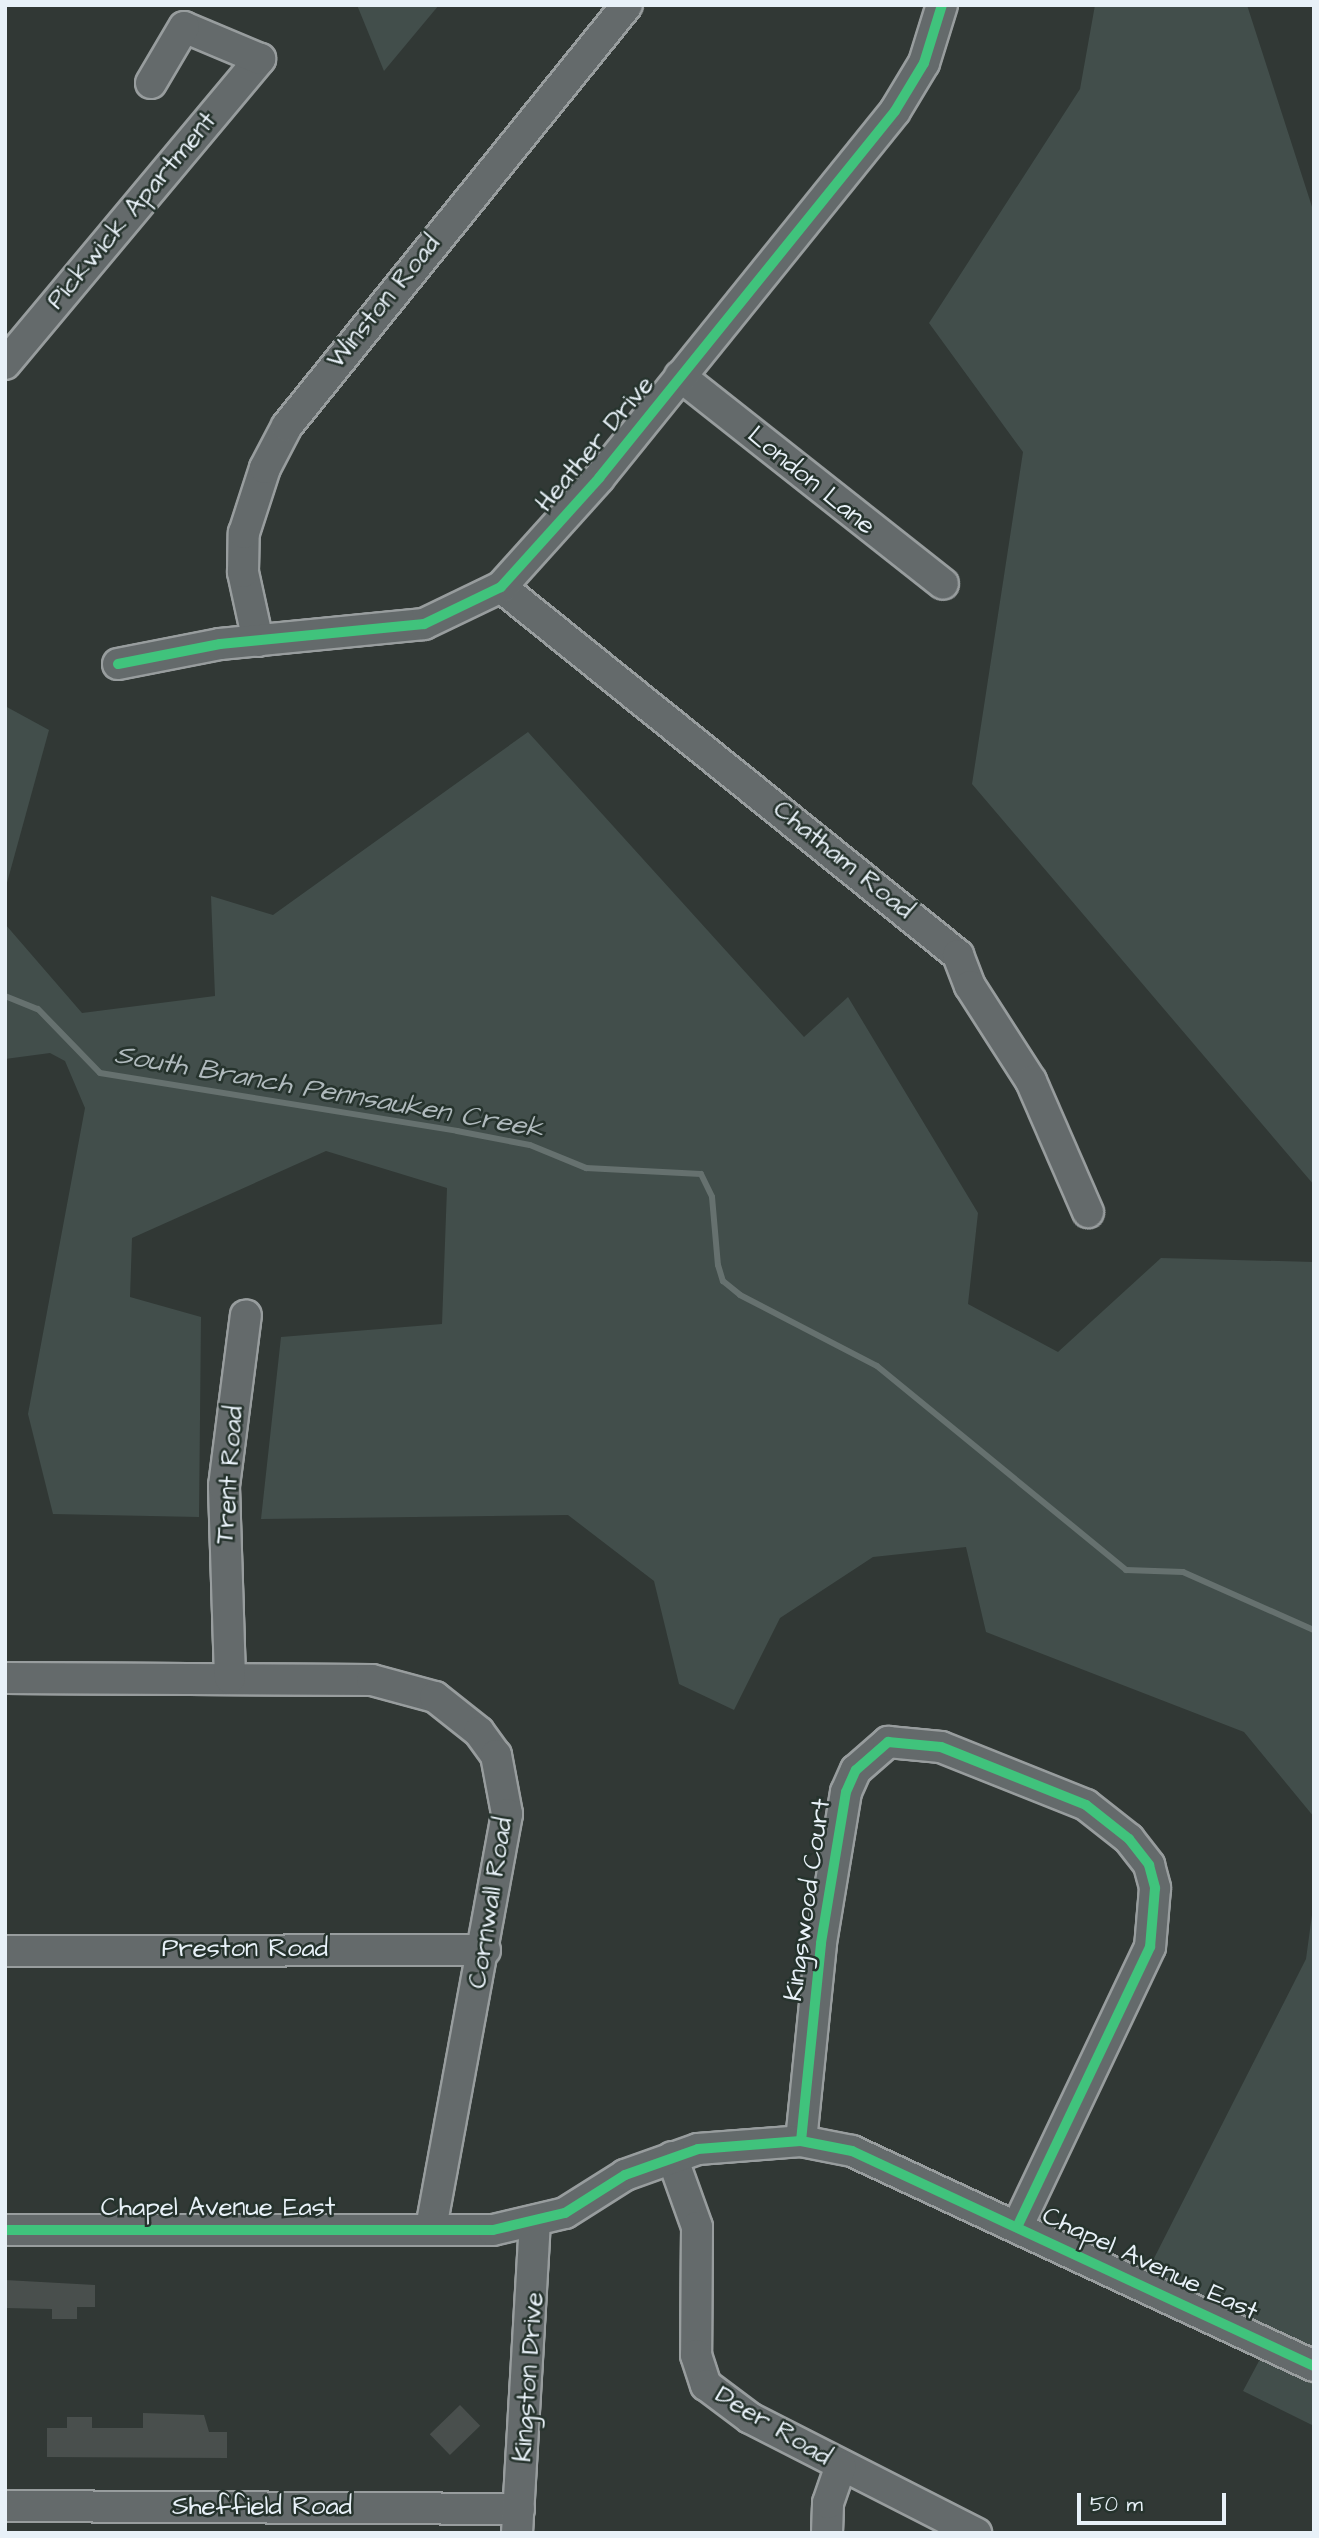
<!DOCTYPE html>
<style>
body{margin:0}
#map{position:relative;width:1319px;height:2538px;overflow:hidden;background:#313835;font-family:"Architects Daughter",sans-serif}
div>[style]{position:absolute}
.green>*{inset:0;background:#424e4b}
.stream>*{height:6px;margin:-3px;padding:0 3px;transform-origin:3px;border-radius:3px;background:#66716f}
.building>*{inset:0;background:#494f4d;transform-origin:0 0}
.roads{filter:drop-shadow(2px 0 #989d9e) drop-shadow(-2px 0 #989d9e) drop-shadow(0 2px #989d9e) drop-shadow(0 -2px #989d9e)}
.minor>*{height:30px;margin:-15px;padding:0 15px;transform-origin:15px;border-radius:15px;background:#646a6b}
.cycleway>*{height:10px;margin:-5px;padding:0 5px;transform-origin:5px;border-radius:5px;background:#40c37c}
span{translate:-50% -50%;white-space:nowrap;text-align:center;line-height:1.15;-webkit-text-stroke:5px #26332d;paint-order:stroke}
.street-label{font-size:26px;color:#e8f1f8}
.water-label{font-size:28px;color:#b0babd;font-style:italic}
.frame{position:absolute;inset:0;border:7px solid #e8f1f8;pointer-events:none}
.scale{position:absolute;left:1077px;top:2493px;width:149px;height:32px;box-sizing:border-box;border:4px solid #e8f1f8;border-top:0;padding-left:9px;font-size:21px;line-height:24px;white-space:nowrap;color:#e8f1f8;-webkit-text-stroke:5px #26332d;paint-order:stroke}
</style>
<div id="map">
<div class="green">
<i style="clip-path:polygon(357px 5px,439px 5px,384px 71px)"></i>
<i style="clip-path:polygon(1095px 5px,1247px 5px,1314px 213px,1314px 1185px,972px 784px,1023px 452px,929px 323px,1080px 89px)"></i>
<i style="clip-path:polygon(5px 706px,49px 730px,5px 890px)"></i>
<i style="clip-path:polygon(528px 732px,804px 1037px,848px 997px,978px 1213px,968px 1304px,1058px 1352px,1161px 1258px,1314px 1262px,1314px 1817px,1244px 1732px,986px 1632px,966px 1547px,873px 1557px,780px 1618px,734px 1710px,679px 1684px,654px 1581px,568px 1515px,261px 1519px,281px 1337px,442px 1324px,447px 1188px,326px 1151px,132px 1238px,130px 1297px,201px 1317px,199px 1517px,53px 1514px,28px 1414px,85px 1108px,65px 1061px,50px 1053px,5px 1059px,5px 924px,82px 1013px,215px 996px,211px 896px,273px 915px)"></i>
<i style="clip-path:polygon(1314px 1900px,1314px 2426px,1243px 2391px,1267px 2346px,1144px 2278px,1306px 1959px)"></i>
</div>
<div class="stream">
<i style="left:5px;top:996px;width:35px;rotate:22deg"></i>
<i style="left:38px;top:1009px;width:89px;rotate:45.9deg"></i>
<i style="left:100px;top:1073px;width:362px;rotate:9.2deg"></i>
<i style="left:457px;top:1131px;width:74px;rotate:10.9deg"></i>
<i style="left:530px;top:1145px;width:61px;rotate:22.3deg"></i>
<i style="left:586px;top:1168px;width:115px;rotate:3deg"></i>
<i style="left:701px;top:1174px;width:25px;rotate:64deg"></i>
<i style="left:712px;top:1197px;width:68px;rotate:85deg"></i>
<i style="left:718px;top:1265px;width:17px;rotate:73deg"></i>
<i style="left:723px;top:1281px;width:22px;rotate:39deg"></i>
<i style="left:740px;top:1295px;width:154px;rotate:27.4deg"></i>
<i style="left:877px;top:1366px;width:322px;rotate:39.3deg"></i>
<i style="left:1126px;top:1570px;width:57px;rotate:2deg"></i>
<i style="left:1183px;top:1572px;width:143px;rotate:23.9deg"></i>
</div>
<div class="building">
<i style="clip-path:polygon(5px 2280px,95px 2285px,95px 2307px,77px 2307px,77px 2319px,52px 2319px,52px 2309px,5px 2308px)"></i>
<i style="left:460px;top:2405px;width:29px;height:42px;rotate:46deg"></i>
<i style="clip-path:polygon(143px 2413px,204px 2415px,209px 2432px,227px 2432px,227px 2458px,47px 2457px,47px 2428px,67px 2428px,67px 2417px,92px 2417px,92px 2428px,143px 2428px)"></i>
</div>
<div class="roads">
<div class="minor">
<i style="left:5px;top:364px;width:398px;rotate:-50.1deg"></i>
<i style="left:260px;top:59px;width:82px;rotate:-157.2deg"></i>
<i style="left:184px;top:27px;width:65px;rotate:120.5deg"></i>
<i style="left:680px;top:376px;width:335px;rotate:38.3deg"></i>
<i style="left:501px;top:587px;width:587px;rotate:38.84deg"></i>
<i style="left:958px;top:955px;width:33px;rotate:69deg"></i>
<i style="left:970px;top:986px;width:113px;rotate:57.3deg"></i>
<i style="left:1031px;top:1081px;width:143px;rotate:66.5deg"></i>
<i style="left:258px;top:641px;width:71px;rotate:-102.3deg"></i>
<i style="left:243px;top:572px;width:39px;rotate:-89deg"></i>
<i style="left:244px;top:533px;width:68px;rotate:-72.1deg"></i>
<i style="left:265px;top:468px;width:47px;rotate:-62.4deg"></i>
<i style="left:287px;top:426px;width:541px;rotate:-51.08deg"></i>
<i style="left:118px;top:664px;width:104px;rotate:-11.1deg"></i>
<i style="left:220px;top:644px;width:205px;rotate:-5.6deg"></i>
<i style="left:424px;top:624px;width:85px;rotate:-25.7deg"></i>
<i style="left:501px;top:587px;width:147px;rotate:-48deg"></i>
<i style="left:599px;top:478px;width:471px;rotate:-51.1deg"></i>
<i style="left:895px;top:111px;width:56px;rotate:-58.9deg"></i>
<i style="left:924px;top:63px;width:61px;rotate:-72.8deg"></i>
<i style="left:5px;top:1678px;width:367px;rotate:0.3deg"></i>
<i style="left:372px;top:1680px;width:65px;rotate:15.1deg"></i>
<i style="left:435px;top:1697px;width:56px;rotate:38.5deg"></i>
<i style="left:479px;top:1732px;width:29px;rotate:54deg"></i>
<i style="left:496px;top:1755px;width:60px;rotate:79.4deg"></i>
<i style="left:507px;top:1814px;width:423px;rotate:100.4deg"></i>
<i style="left:230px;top:1678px;width:192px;rotate:-91.8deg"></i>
<i style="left:224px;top:1486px;width:172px;rotate:-82.7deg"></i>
<i style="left:5px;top:1951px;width:480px;rotate:-0.1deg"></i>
<i style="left:801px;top:2141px;width:199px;rotate:-84.2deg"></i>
<i style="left:821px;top:1943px;width:153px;rotate:-80.6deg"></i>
<i style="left:846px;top:1792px;width:24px;rotate:-66deg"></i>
<i style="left:856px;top:1770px;width:43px;rotate:-41.2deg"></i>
<i style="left:888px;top:1742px;width:53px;rotate:5.4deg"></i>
<i style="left:941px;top:1747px;width:156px;rotate:21.8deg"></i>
<i style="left:1086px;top:1805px;width:55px;rotate:38.3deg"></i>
<i style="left:1129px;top:1839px;width:33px;rotate:52deg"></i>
<i style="left:1149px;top:1865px;width:24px;rotate:75deg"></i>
<i style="left:1155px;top:1888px;width:59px;rotate:94.8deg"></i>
<i style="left:1150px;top:1947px;width:310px;rotate:115.4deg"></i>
<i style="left:672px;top:2157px;width:74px;rotate:70.3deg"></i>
<i style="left:697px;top:2227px;width:128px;rotate:90.4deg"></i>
<i style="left:696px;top:2355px;width:32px;rotate:72deg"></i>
<i style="left:706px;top:2385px;width:55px;rotate:36.9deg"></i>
<i style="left:750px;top:2418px;width:254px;rotate:27deg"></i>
<i style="left:5px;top:2230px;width:488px"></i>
<i style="left:493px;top:2230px;width:74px;rotate:-13.3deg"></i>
<i style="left:565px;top:2213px;width:71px;rotate:-32.3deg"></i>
<i style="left:625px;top:2175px;width:77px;rotate:-19.6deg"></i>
<i style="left:698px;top:2149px;width:103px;rotate:-4.4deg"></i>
<i style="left:801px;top:2141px;width:52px;rotate:11.1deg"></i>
<i style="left:852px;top:2151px;width:510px;rotate:24.96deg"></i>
<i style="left:5px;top:2506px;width:514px;rotate:0.33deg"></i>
<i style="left:517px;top:2533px;width:312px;rotate:-86.7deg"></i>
<i style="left:827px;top:2533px;width:30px;rotate:-88deg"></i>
<i style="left:828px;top:2503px;width:39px;rotate:-71deg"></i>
</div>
</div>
<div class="cycleway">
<i style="left:118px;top:664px;width:104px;rotate:-11.1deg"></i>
<i style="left:220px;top:644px;width:205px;rotate:-5.6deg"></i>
<i style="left:424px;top:624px;width:85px;rotate:-25.7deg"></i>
<i style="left:501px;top:587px;width:147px;rotate:-48deg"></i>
<i style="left:599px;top:478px;width:471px;rotate:-51.1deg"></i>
<i style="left:895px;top:111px;width:56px;rotate:-58.9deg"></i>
<i style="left:924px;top:63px;width:61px;rotate:-72.8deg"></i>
<i style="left:801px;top:2141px;width:199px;rotate:-84.2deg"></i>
<i style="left:821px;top:1943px;width:153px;rotate:-80.6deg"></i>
<i style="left:846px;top:1792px;width:24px;rotate:-66deg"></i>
<i style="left:856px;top:1770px;width:43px;rotate:-41.2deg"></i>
<i style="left:888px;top:1742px;width:53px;rotate:5.4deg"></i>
<i style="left:941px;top:1747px;width:156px;rotate:21.8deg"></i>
<i style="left:1086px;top:1805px;width:55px;rotate:38.3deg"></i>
<i style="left:1129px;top:1839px;width:33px;rotate:52deg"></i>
<i style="left:1149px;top:1865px;width:24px;rotate:75deg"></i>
<i style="left:1155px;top:1888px;width:59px;rotate:94.8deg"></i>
<i style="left:1150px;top:1947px;width:310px;rotate:115.4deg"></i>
<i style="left:5px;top:2230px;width:488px"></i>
<i style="left:493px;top:2230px;width:74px;rotate:-13.3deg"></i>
<i style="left:565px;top:2213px;width:71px;rotate:-32.3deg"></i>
<i style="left:625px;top:2175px;width:77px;rotate:-19.6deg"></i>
<i style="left:698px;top:2149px;width:103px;rotate:-4.4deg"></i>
<i style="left:801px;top:2141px;width:52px;rotate:11.1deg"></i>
<i style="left:852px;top:2151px;width:510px;rotate:24.96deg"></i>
</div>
<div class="street-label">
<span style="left:132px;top:211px;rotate:-50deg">Pickwick Apartment</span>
<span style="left:384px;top:302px;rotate:-51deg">Winston Road</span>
<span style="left:595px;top:444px;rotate:-50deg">Heather Drive</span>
<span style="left:811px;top:481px;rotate:39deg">London Lane</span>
<span style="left:843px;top:860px;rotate:39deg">Chatham Road</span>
<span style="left:230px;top:1475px;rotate:-86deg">Trent Road</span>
<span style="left:808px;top:1900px;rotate:-82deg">Kingswood Court</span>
<span style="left:491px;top:1903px;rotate:-81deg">Cornwall Road</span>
<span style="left:245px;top:1949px">Preston Road</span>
<span style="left:218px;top:2208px">Chapel Avenue East</span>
<span style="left:1150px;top:2264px;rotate:25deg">Chapel Avenue East</span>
<span style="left:529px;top:2377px;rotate:-86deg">Kingston Drive</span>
<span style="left:773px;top:2426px;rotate:31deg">Deer Road</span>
<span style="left:262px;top:2507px">Sheffield Road</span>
</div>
<div class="water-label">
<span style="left:329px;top:1092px;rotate:10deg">South Branch Pennsauken Creek</span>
</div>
<div class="frame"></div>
<div class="scale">50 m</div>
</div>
